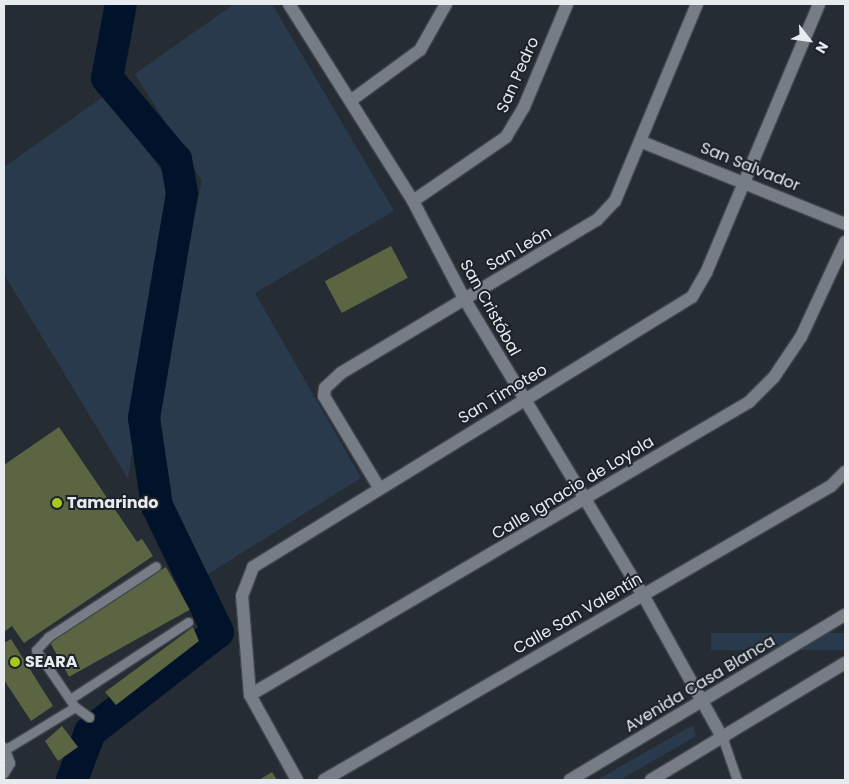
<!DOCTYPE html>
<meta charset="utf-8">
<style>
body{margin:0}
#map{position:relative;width:849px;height:784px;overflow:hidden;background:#262c33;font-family:Poppins,sans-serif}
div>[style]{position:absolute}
.green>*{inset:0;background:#2a3a4d;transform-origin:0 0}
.river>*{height:32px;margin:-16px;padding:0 16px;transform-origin:16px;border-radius:16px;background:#01132a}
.building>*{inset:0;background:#5b6542;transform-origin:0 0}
.roads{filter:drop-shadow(1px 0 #43474d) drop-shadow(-1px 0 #43474d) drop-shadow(0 1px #43474d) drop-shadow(0 -1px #43474d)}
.lane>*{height:9px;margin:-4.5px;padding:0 4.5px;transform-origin:4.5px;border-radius:4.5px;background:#777d86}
.street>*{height:12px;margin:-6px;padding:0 6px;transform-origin:6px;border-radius:6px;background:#777d86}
.secondary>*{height:12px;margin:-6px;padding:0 6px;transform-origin:6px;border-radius:6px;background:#777d86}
.dots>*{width:14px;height:14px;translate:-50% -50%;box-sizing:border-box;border:2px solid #1d2229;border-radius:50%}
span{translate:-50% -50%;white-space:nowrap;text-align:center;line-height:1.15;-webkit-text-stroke:4px #1d2229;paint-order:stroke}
.street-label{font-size:16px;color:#e7eaef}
.poi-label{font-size:16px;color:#e7eaef;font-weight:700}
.left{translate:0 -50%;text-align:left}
.frame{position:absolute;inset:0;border:5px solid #e7eaef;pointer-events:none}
.north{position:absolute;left:784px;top:15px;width:50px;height:50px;-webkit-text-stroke:4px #1d2229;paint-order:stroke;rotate:120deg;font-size:14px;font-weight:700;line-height:20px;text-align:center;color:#e7eaef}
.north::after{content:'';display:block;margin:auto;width:18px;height:22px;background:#e7eaef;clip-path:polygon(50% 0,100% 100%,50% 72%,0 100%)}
</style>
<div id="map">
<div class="green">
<i style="clip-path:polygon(234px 4px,272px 4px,394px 211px,255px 293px,361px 478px,205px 576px,171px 512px,155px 404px,202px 181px,135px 74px)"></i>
<i style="clip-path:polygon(106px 95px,172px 185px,128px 479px,4px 274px,4px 167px)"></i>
<i style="left:845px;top:633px;width:17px;height:134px;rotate:90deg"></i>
<i style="clip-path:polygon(693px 725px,696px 736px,620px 780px,597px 780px)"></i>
</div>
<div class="river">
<i style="left:72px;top:780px;width:51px;rotate:-69.4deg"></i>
<i style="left:90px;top:732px;width:162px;rotate:-38deg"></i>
<i style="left:218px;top:632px;width:140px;rotate:-115.8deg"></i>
<i style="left:157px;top:506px;width:89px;rotate:-98.4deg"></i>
<i style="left:144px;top:418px;width:228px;rotate:-80.4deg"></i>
<i style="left:182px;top:193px;width:34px;rotate:-100deg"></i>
<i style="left:176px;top:160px;width:107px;rotate:-130.1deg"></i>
<i style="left:107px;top:78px;width:75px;rotate:-79.3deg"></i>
</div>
<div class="building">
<i style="left:391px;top:246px;width:36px;height:75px;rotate:62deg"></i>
<i style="clip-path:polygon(59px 427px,137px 542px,142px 539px,153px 556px,24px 643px,12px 626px,4px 632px,4px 465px)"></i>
<i style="left:166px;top:567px;width:49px;height:138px;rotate:61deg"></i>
<i style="clip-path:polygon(193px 627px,199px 641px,116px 705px,105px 692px)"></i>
<i style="clip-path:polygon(11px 639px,53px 706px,31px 721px,4px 680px,4px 643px)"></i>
<i style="clip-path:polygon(62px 726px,78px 747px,58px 761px,45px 741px)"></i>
<i style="clip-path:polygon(272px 772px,277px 780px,259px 780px)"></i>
</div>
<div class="roads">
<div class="lane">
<i style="left:70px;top:699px;width:141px;rotate:-33.1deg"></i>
<i style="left:89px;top:717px;width:17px;rotate:-144deg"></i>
<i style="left:75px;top:707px;width:69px;rotate:-124.4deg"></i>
<i style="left:36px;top:650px;width:18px;rotate:-47deg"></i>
<i style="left:48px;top:637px;width:129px;rotate:-33.3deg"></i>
<i style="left:723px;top:739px;width:43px;rotate:71.1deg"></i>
<i style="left:4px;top:747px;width:17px;rotate:69deg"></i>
<i style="left:10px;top:763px;width:12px;rotate:121deg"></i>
<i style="left:6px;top:749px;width:81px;rotate:-31.3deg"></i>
</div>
<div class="street">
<i style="left:289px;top:4px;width:233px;rotate:57.8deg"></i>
<i style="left:413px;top:201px;width:112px;rotate:62.3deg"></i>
<i style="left:465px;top:300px;width:345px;rotate:58.9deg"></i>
<i style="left:643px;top:595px;width:165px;rotate:60.9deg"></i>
<i style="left:353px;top:99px;width:83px;rotate:-36.2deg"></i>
<i style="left:420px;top:50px;width:53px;rotate:-60.5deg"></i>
<i style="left:642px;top:142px;width:219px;rotate:22deg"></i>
<i style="left:413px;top:201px;width:113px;rotate:-34.5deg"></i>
<i style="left:506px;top:137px;width:35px;rotate:-59deg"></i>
<i style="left:524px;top:107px;width:112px;rotate:-67.3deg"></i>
<i style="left:378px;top:486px;width:105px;rotate:-121deg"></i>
<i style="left:324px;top:396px;width:8px;rotate:-83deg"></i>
<i style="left:325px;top:388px;width:22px;rotate:-43deg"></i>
<i style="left:341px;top:373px;width:298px;rotate:-30.9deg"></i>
<i style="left:597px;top:220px;width:26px;rotate:-47deg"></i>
<i style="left:615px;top:201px;width:213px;rotate:-67.4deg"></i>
<i style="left:250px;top:695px;width:579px;rotate:-30.42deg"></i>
<i style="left:749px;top:402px;width:35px;rotate:-45deg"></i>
<i style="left:774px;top:377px;width:48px;rotate:-56deg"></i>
<i style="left:801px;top:337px;width:105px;rotate:-65.1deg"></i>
<i style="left:297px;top:780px;width:97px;rotate:-118.9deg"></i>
<i style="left:250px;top:695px;width:99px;rotate:-94.6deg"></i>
<i style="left:242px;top:596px;width:31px;rotate:-69deg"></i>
<i style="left:253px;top:567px;width:515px;rotate:-31.59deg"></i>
<i style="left:692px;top:297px;width:28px;rotate:-60deg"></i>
<i style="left:706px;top:273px;width:292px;rotate:-67.2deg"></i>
<i style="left:324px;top:780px;width:586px;rotate:-30.11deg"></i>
<i style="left:831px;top:486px;width:20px;rotate:-45deg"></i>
</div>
<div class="secondary">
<i style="left:570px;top:780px;width:321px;rotate:-31deg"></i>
<i style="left:651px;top:780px;width:227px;rotate:-31.1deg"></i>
</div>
</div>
<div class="dots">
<i style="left:57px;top:503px;background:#a7c81f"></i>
<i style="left:15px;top:662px;background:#a7c81f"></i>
</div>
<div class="street-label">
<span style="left:518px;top:75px;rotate:-66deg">San Pedro</span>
<span style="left:750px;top:167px;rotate:22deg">San Salvador</span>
<span style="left:519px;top:249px;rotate:-30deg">San León</span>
<span style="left:490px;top:308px;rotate:61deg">San Cristóbal</span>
<span style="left:503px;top:394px;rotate:-31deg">San Timoteo</span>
<span style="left:573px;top:488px;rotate:-31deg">Calle Ignacio de Loyola</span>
<span style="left:578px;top:614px;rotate:-30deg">Calle San Valentín</span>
<span style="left:700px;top:684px;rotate:-31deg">Avenida Casa Blanca</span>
</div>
<div class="poi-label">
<span class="left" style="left:67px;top:503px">Tamarindo</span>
<span class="left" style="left:25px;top:662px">SEARA</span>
</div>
<div class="frame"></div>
<div class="north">N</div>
</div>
